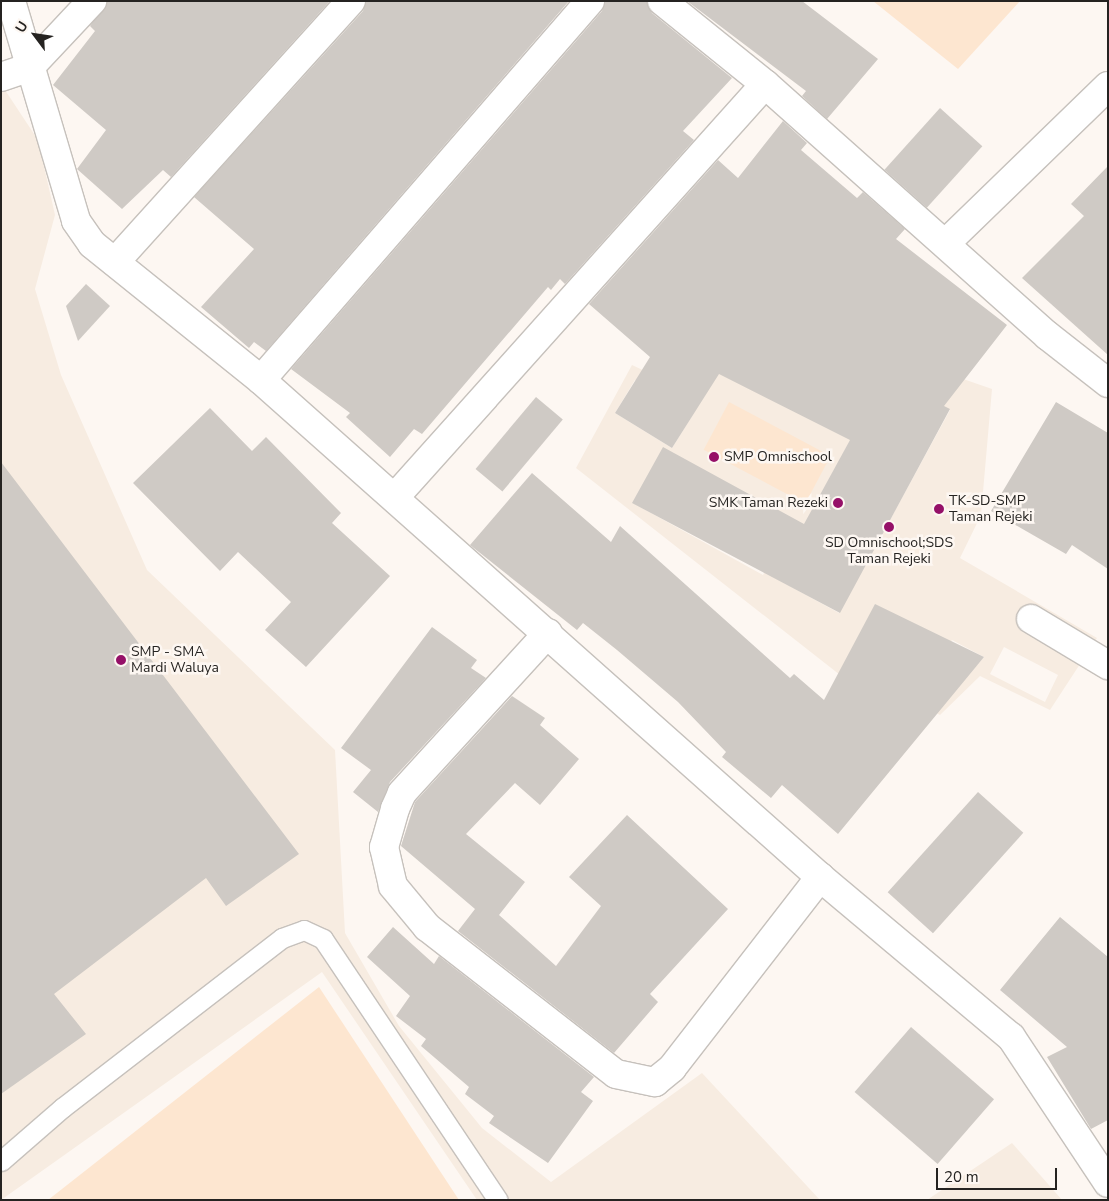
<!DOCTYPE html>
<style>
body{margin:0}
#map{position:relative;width:1109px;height:1201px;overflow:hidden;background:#fdf7f2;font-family:"Nunito Sans",sans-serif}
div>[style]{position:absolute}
.built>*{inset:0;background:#f7ece1}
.green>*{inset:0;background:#fde6d0;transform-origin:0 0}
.building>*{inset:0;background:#cfcac5;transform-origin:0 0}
.roads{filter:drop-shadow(1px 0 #c6c1bc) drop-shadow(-1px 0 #c6c1bc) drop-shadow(0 1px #c6c1bc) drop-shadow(0 -1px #c6c1bc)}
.service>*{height:19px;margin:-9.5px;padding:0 9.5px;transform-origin:9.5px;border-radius:9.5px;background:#fff}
.minor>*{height:28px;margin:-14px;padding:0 14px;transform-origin:14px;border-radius:14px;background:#fff}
.dots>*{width:14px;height:14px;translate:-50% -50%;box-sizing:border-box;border:2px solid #fdf7f2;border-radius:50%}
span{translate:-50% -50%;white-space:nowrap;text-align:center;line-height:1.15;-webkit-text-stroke:5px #fdf7f2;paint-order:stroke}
.poi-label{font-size:14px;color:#252321}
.left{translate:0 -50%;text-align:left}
.right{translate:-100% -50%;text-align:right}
.frame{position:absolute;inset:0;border:2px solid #252321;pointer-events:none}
.north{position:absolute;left:10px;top:10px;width:50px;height:50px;-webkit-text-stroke:4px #fdf7f2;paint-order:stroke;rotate:301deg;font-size:14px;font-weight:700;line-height:20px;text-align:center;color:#252321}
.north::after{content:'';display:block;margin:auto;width:18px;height:22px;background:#252321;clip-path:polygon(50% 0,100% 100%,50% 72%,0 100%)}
.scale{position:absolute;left:936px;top:1168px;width:121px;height:22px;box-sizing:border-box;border:2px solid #252321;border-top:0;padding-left:6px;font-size:15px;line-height:18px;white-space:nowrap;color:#252321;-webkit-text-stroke:4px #fdf7f2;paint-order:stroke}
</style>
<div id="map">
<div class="built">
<i style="clip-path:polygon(5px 90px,38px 140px,55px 215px,35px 289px,61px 375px,147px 570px,335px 750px,345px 933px,399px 1026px,482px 1128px,551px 1182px,702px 1073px,820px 1200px,477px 1200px,322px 972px,1px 1200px,1px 91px)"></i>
<i style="clip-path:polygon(evenodd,731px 310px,894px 355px,992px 389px,981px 515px,960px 558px,1097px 638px,1050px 710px,980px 676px,940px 715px,880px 683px,863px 693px,576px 468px,632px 365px,683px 389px,731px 310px,886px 375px,950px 410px,839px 613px,775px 578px,886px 375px,731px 310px,635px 380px,692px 416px,672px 448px,615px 413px,635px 380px,731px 310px,633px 503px,794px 519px,763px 575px,633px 503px,731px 310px,952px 640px,984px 657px,938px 710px,935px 668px,952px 640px,731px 310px,1004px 647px,1058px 675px,1045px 702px,990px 674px,1004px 647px)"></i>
<i style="clip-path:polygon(1012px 1143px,1062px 1200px,927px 1200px)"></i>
</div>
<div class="green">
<i style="clip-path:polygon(873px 1px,1020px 1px,958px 69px)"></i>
<i style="left:729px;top:402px;width:115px;height:54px;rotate:28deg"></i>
<i style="clip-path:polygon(319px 987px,459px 1200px,48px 1200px)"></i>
</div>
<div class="building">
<i style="clip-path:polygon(107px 1px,330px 1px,171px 177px,163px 170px,122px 209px,77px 169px,106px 130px,53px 85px,95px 31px,90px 26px)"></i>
<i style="clip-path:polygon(366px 1px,569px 1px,266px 351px,254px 342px,249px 348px,201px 307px,254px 249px,194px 197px,363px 11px)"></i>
<i style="clip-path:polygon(605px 1px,647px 1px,652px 13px,732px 78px,683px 131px,694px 140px,565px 284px,560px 279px,551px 290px,548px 287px,422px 434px,414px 429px,390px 457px,346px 417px,350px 413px,291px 369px,602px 11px)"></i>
<i style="clip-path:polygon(687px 1px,802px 1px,878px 59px,827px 119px,802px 96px,806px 91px)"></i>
<i style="left:940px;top:108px;width:57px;height:83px;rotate:42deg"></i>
<i style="clip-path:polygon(783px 121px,807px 143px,801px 150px,857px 198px,863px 192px,905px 229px,896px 239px,1007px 325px,944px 406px,950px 409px,840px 613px,632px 503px,663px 447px,804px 524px,850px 440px,719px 374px,672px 448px,615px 413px,650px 357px,589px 304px,718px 160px,738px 178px)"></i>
<i style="clip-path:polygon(1108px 166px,1108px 355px,1022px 278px,1084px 216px,1071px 204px)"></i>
<i style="clip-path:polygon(86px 284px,110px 306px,78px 341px,66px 306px)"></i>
<i style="left:536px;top:397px;width:35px;height:94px;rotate:40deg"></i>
<i style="clip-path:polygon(1056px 402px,1108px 433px,1108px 569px,1072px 545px,1066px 554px,991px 511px)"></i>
<i style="clip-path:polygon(210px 408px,252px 451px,266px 437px,341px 513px,332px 523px,390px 576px,306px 667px,265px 630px,291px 602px,238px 552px,220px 571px,133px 483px)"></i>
<i style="clip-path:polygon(1px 462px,299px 854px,226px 906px,206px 878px,54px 994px,86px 1034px,1px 1094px)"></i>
<i style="clip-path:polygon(532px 473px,611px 542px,620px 526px,790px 678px,794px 674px,824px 700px,875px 604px,984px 657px,838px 834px,782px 785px,771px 798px,722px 757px,726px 752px,678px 702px,617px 650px,583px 623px,577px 630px,470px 545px)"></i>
<i style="clip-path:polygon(432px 627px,477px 660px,471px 668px,486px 678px,390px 782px,378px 812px,353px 792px,371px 770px,341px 748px)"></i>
<i style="clip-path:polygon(512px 696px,545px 718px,540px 725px,579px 759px,540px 805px,515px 783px,466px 834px,525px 882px,499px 915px,556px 966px,601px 906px,569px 877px,627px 815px,728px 909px,650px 994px,658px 1002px,614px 1053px,458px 931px,475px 909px,401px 846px,415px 802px)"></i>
<i style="left:978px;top:792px;width:61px;height:135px;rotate:42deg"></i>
<i style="clip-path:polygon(1060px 917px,1108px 957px,1108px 1120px,1091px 1129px,1047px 1057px,1067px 1047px,1000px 990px)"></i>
<i style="clip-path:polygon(393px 927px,434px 964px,439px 956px,594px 1077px,581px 1092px,593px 1101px,548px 1163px,489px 1123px,494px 1116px,465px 1094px,469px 1087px,421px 1046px,426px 1039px,396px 1016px,410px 996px,367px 957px)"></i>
<i style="left:911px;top:1027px;width:110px;height:86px;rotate:41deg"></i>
</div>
<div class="roads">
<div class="service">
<i style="left:1px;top:1161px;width:81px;rotate:-41deg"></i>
<i style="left:62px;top:1108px;width:278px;rotate:-37.7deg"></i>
<i style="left:282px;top:938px;width:23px;rotate:-20deg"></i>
<i style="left:304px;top:930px;width:21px;rotate:25deg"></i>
<i style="left:323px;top:939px;width:314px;rotate:56.2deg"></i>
</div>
<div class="minor">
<i style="left:11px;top:1px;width:229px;rotate:73.5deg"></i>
<i style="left:76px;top:221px;width:28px;rotate:55deg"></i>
<i style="left:92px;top:244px;width:217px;rotate:38.8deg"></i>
<i style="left:261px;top:380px;width:748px;rotate:41.64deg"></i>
<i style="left:820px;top:877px;width:249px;rotate:40deg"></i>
<i style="left:1011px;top:1037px;width:175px;rotate:56.4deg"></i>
<i style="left:662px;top:1px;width:132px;rotate:38.9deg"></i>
<i style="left:765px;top:84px;width:379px;rotate:41.7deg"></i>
<i style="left:1048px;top:336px;width:76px;rotate:38.1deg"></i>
<i style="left:1px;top:77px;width:31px;rotate:-19deg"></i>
<i style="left:30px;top:67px;width:91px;rotate:-46.8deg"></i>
<i style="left:947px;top:242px;width:224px;rotate:-44.1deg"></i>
<i style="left:115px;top:262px;width:352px;rotate:-47.9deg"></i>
<i style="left:261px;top:380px;width:502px;rotate:-49.04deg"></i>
<i style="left:395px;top:497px;width:554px;rotate:-48.14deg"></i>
<i style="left:1031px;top:619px;width:90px;rotate:30.9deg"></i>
<i style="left:548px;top:633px;width:217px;rotate:132.4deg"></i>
<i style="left:402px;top:793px;width:17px;rotate:114deg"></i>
<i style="left:395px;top:809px;width:40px;rotate:106deg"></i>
<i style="left:384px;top:847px;width:40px;rotate:77deg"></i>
<i style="left:393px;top:886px;width:53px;rotate:50.3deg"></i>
<i style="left:427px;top:927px;width:239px;rotate:37.9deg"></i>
<i style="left:616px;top:1074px;width:40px;rotate:12deg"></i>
<i style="left:655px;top:1082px;width:22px;rotate:-39deg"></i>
<i style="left:672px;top:1068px;width:242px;rotate:-52.2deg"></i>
</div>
</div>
<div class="dots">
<i style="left:714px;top:457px;background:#951068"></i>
<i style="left:838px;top:503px;background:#951068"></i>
<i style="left:939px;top:509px;background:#951068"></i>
<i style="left:889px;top:527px;background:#951068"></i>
<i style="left:121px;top:660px;background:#951068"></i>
</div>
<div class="poi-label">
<span class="left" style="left:724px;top:457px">SMP Omnischool</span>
<span class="left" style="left:949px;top:509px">TK-SD-SMP<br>Taman Rejeki</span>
<span class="right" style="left:828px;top:503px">SMK Taman Rezeki</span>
<span style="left:889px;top:551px">SD Omnischool;SDS<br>Taman Rejeki</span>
<span class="left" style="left:131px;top:660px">SMP - SMA<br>Mardi Waluya</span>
</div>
<div class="frame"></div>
<div class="north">U</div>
<div class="scale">20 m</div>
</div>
